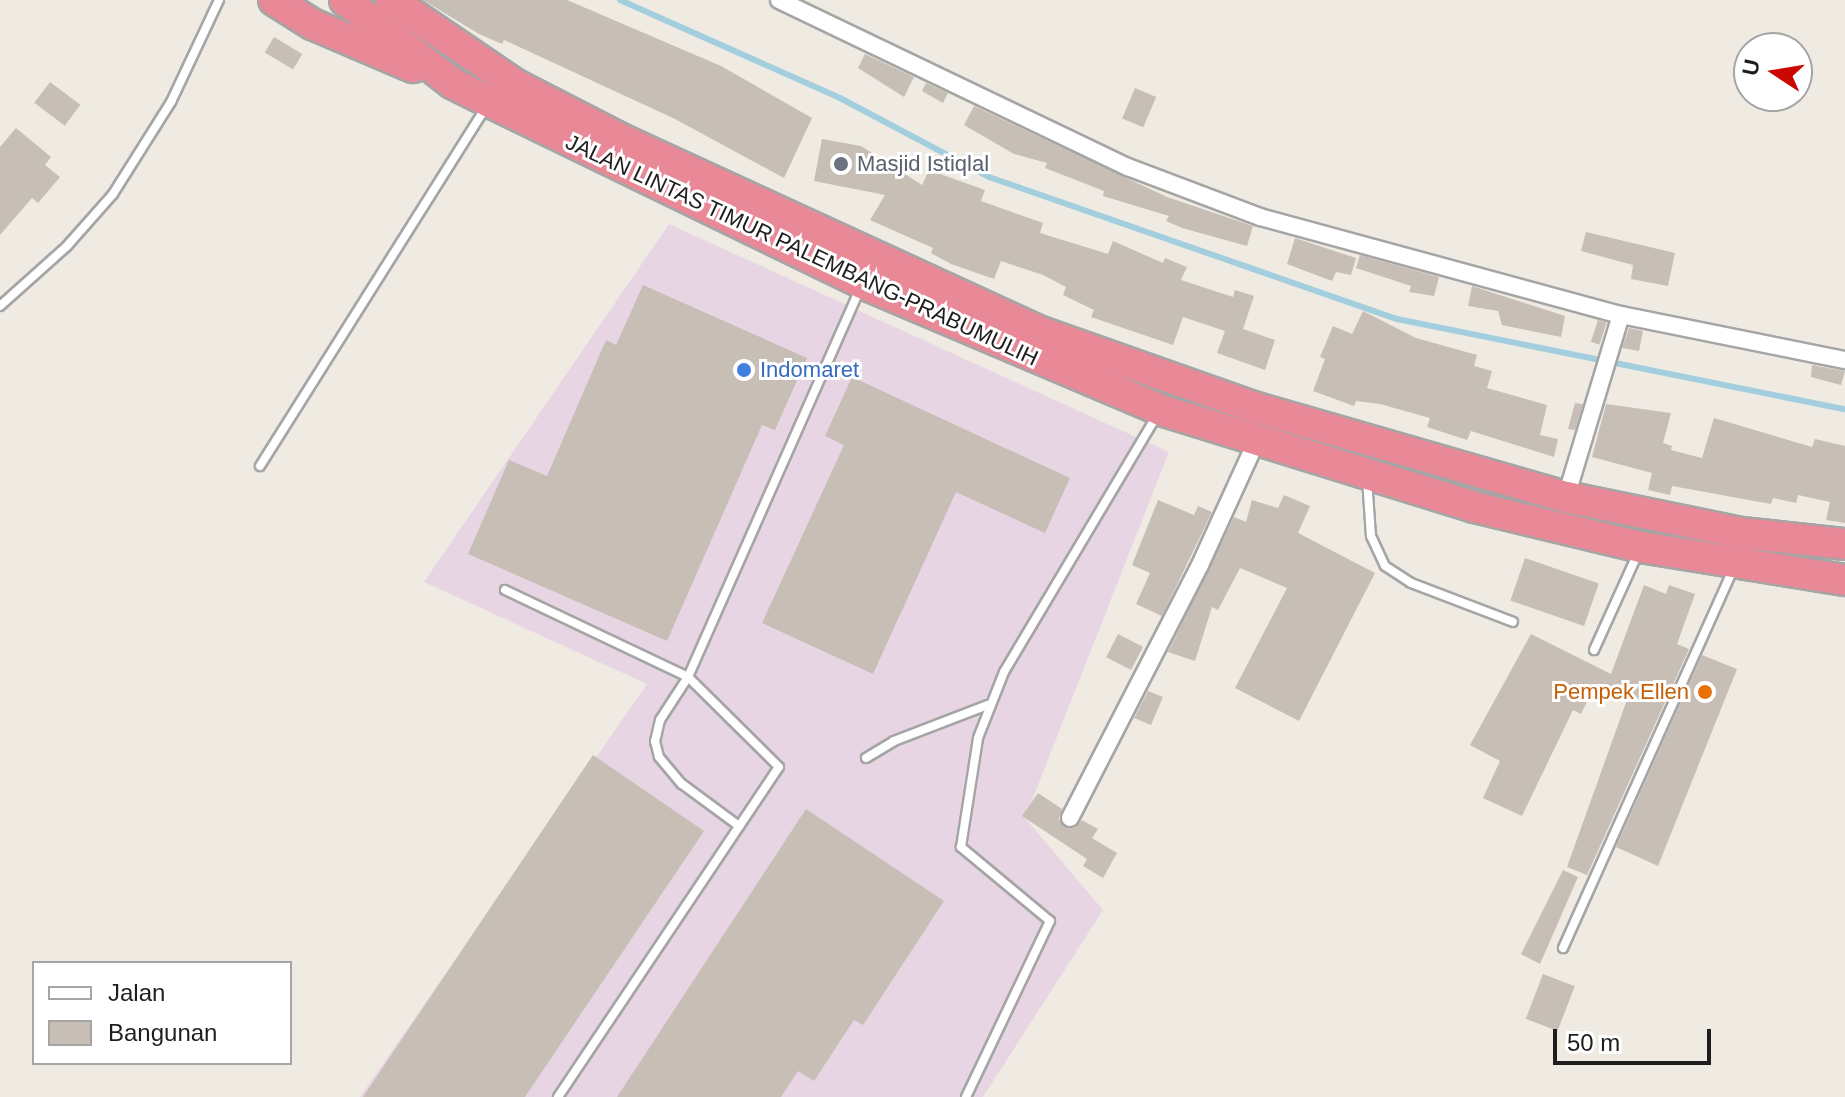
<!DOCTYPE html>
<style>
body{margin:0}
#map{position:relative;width:1845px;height:1097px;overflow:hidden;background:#efebe3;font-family:Helvetica,sans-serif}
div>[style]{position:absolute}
.industrial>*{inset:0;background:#e8d5e4}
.stream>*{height:6px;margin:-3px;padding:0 3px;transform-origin:3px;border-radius:3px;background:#a2cede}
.building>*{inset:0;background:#c7beb6;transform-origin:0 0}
.roads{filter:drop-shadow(2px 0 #a5a5a5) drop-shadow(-2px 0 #a5a5a5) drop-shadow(0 2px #a5a5a5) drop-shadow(0 -2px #a5a5a5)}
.lane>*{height:8px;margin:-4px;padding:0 4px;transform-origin:4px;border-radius:4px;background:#fff}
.street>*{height:16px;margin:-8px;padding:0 8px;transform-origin:8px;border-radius:8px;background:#fff}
.highway>*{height:30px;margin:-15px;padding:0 15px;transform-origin:15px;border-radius:15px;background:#e98896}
.dots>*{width:22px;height:22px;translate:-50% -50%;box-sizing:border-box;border:4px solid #fff;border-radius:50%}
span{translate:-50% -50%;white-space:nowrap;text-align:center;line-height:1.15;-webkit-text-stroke:6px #fff;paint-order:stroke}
.worship-label{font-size:22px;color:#5b616d}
.left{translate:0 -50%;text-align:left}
.street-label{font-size:22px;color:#1e1e1e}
.shop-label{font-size:22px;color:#366cbe}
.food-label{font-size:22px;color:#c56008}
.right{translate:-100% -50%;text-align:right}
.legend{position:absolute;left:32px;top:961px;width:260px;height:104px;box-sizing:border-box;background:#fff;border:2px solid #a5a5a5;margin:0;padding:10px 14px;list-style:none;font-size:24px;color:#1e1e1e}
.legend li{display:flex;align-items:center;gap:16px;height:40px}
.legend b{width:40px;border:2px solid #a5a5a5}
.north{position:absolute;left:1733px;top:32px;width:80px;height:80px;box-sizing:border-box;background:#fff;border:2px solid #a5a5a5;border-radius:50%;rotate:282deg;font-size:22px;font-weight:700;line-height:32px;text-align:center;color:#1e1e1e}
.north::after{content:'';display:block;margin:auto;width:28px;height:36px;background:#cb0800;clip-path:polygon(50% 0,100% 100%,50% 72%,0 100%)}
.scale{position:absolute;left:1553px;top:1029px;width:158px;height:36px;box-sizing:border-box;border:4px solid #1e1e1e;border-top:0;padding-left:10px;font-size:24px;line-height:28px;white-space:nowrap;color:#1e1e1e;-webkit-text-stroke:6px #fff;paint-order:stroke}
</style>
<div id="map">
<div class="industrial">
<i style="clip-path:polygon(669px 224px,1169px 452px,1025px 818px,1103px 910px,983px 1097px,360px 1097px,647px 684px,424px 582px)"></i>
</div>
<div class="stream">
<i style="left:620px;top:0;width:241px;rotate:24deg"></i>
<i style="left:840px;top:98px;width:169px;rotate:27.9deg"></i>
<i style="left:989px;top:177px;width:432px;rotate:19.2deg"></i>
<i style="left:1397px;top:319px;width:457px;rotate:11.4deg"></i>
</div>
<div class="building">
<i style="clip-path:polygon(423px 0,567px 0,721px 66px,812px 118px,784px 178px,675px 119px,504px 40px,502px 44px,479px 34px)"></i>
<i style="left:274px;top:37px;width:33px;height:18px;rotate:31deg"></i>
<i style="clip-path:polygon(865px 54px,914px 77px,904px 97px,858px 68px)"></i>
<i style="left:50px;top:82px;width:38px;height:26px;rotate:37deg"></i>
<i style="clip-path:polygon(926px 83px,948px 93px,943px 103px,922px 91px)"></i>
<i style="left:1135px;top:88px;width:23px;height:33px;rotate:23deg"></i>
<i style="clip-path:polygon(974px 106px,1167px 197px,1253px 226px,1247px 246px,1182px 228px,1166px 221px,1169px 216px,1103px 196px,1104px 191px,1045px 168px,1047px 163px,1014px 154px,964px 125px)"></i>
<i style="clip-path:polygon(16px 128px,51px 157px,45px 165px,60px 177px,38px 203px,32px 198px,0 235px,0 147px)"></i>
<i style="clip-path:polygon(822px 139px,861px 146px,922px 185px,929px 170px,985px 190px,981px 201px,1043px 223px,1040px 233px,1108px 254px,1113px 241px,1163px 263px,1165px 258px,1187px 267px,1181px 280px,1233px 297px,1235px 290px,1254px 296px,1243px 329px,1275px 340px,1265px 370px,1217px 353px,1225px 331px,1183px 317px,1173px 345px,1091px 317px,1094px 310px,1063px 295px,1066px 287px,1043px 275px,1001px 261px,994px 279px,951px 264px,931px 253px,933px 248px,870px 220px,885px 195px,814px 181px)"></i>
<i style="clip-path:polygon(1586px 232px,1675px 253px,1668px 286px,1631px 279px,1633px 265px,1581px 251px)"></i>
<i style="clip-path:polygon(1295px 238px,1356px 258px,1351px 275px,1336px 272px,1332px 281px,1287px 264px)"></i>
<i style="clip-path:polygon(1360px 255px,1439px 277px,1434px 296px,1409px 292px,1411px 286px,1356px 268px)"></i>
<i style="clip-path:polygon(643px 285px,807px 358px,775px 430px,762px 425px,667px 641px,468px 554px,509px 460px,547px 476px,606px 340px,616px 345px)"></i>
<i style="clip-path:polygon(1472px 286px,1565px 316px,1561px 337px,1502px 325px,1498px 311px,1468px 306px)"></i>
<i style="clip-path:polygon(1363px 311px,1416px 338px,1477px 355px,1474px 366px,1492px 371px,1487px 388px,1547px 405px,1540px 435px,1558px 439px,1554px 457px,1471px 431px,1467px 440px,1427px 427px,1430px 418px,1380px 404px,1356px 401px,1354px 406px,1313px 391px,1325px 359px,1320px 357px,1333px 326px,1352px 334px)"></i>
<i style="left:1598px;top:320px;width:9px;height:23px;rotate:18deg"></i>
<i style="clip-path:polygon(1629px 328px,1643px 331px,1639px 351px,1622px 348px)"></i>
<i style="clip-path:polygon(1812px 365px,1845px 371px,1841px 385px,1811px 377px)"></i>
<i style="clip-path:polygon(852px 377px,1070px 478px,1045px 533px,956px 492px,873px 674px,762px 623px,844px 445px,825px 436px)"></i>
<i style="clip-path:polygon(1575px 403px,1583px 404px,1575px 430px,1568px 429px)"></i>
<i style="clip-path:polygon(1606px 404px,1671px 413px,1663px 443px,1672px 446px,1671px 450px,1702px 458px,1714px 418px,1812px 447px,1815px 439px,1845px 446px,1845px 523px,1826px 520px,1830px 502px,1798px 495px,1796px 503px,1773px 498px,1771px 504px,1672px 486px,1670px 495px,1648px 490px,1652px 473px,1592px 457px)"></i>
<i style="clip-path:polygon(1284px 495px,1310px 506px,1298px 533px,1375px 573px,1299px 721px,1235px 688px,1287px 588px,1240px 568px,1218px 610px,1212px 607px,1195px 661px,1168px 652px,1234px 517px,1246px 522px,1252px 500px,1278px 508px)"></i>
<i style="clip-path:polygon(1158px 500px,1194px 515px,1198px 506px,1212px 512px,1162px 616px,1136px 604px,1150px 573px,1132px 565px)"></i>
<i style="left:1525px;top:558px;width:78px;height:45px;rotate:19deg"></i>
<i style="clip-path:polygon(1644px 585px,1666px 594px,1669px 585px,1695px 594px,1677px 644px,1689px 649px,1587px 875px,1567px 867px,1628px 697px,1595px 685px,1581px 714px,1573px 710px,1522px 816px,1483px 798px,1500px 761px,1470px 745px,1531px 634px,1611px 674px)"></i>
<i style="left:1118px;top:634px;width:28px;height:26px;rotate:27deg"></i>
<i style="clip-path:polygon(1702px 655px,1737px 669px,1658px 866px,1616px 847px)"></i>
<i style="clip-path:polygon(1148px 691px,1163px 697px,1151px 725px,1134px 718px)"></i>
<i style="clip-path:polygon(593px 755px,704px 831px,525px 1097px,363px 1097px)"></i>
<i style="clip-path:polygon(1038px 793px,1062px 809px,1059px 819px,1064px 827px,1075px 828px,1082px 820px,1098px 829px,1092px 838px,1117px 853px,1103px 878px,1083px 866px,1087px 859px,1022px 816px)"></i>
<i style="clip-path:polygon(806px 809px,944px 901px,863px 1025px,854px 1020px,814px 1081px,798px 1071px,781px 1097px,617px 1097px)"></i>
<i style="clip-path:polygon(1563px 870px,1578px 877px,1540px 964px,1521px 954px)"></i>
<i style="left:1543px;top:974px;width:34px;height:48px;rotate:21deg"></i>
</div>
<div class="roads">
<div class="lane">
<i style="left:0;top:306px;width:90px;rotate:-41.8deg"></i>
<i style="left:67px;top:246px;width:69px;rotate:-48.5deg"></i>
<i style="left:113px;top:194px;width:109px;rotate:-57.8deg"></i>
<i style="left:171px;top:102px;width:113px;rotate:-64.8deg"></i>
<i style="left:260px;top:466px;width:426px;rotate:-57.8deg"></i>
<i style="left:1367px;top:479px;width:57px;rotate:86deg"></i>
<i style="left:1371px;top:536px;width:33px;rotate:65deg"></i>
<i style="left:1385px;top:566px;width:31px;rotate:33deg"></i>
<i style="left:1411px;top:583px;width:109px;rotate:20.9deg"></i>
<i style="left:505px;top:590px;width:203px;rotate:25.4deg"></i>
<i style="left:688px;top:677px;width:51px;rotate:123.1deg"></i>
<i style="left:660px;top:720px;width:22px;rotate:103deg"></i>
<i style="left:655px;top:741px;width:16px;rotate:76deg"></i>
<i style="left:659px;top:757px;width:35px;rotate:50deg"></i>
<i style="left:682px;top:784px;width:71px;rotate:36.4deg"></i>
<i style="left:1594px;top:650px;width:109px;rotate:-65.6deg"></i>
<i style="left:866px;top:758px;width:33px;rotate:-31deg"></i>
<i style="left:894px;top:741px;width:101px;rotate:-21deg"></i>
<i style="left:1563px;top:948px;width:415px;rotate:-65.8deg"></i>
<i style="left:558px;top:1097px;width:397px;rotate:-56.2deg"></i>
<i style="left:779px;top:767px;width:128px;rotate:-135.3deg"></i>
<i style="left:688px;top:677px;width:425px;rotate:-66.1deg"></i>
<i style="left:966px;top:1097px;width:195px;rotate:-64.5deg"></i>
<i style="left:1050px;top:921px;width:116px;rotate:-140.3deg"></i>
<i style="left:961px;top:847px;width:110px;rotate:-81.1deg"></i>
<i style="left:978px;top:738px;width:71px;rotate:-68.5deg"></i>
<i style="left:1004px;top:672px;width:300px;rotate:-59.2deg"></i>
</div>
<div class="street">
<i style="left:779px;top:0;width:387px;rotate:25.6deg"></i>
<i style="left:1128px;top:167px;width:141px;rotate:20.7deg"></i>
<i style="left:1260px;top:217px;width:374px;rotate:15.2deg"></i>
<i style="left:1621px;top:315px;width:228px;rotate:11.4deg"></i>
<i style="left:1566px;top:497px;width:190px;rotate:-73.2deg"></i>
<i style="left:1070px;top:818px;width:284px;rotate:-62.8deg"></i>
<i style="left:1200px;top:565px;width:137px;rotate:-65.5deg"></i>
</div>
<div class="highway">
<i style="left:274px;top:0;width:45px;rotate:32.3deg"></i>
<i style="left:312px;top:24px;width:110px;rotate:23.1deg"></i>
<i style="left:345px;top:0;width:135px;rotate:37.8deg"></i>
<i style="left:452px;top:83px;width:42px;rotate:26.6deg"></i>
<i style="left:490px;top:102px;width:414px;rotate:25.9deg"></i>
<i style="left:862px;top:283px;width:325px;rotate:23deg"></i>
<i style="left:1161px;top:410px;width:328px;rotate:17.2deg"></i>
<i style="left:1474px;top:507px;width:172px;rotate:13.5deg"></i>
<i style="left:1641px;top:547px;width:207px;rotate:9.2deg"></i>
<i style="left:391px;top:0;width:151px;rotate:34.2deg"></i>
<i style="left:516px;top:85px;width:123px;rotate:27.2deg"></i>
<i style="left:625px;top:141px;width:451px;rotate:24.7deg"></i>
<i style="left:1035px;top:330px;width:235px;rotate:19.4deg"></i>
<i style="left:1257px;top:408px;width:322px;rotate:16.1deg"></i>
<i style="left:1566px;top:497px;width:180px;rotate:11.6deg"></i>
<i style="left:1742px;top:533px;width:104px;rotate:6.1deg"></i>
</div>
</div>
<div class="dots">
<i style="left:841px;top:164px;background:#6b7280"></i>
<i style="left:744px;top:370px;background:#3f7fe0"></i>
<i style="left:1705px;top:692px;background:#e8710a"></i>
</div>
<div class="worship-label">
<span class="left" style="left:857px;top:164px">Masjid Istiqlal</span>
</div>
<div class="street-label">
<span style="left:802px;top:250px;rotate:25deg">JALAN LINTAS TIMUR PALEMBANG-PRABUMULIH</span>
</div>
<div class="shop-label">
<span class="left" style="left:760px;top:370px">Indomaret</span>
</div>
<div class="food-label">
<span class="right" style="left:1689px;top:692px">Pempek Ellen</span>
</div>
<ul class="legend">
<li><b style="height:10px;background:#fff"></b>Jalan</li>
<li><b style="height:22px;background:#c7beb6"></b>Bangunan</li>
</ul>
<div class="north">U</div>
<div class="scale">50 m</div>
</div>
